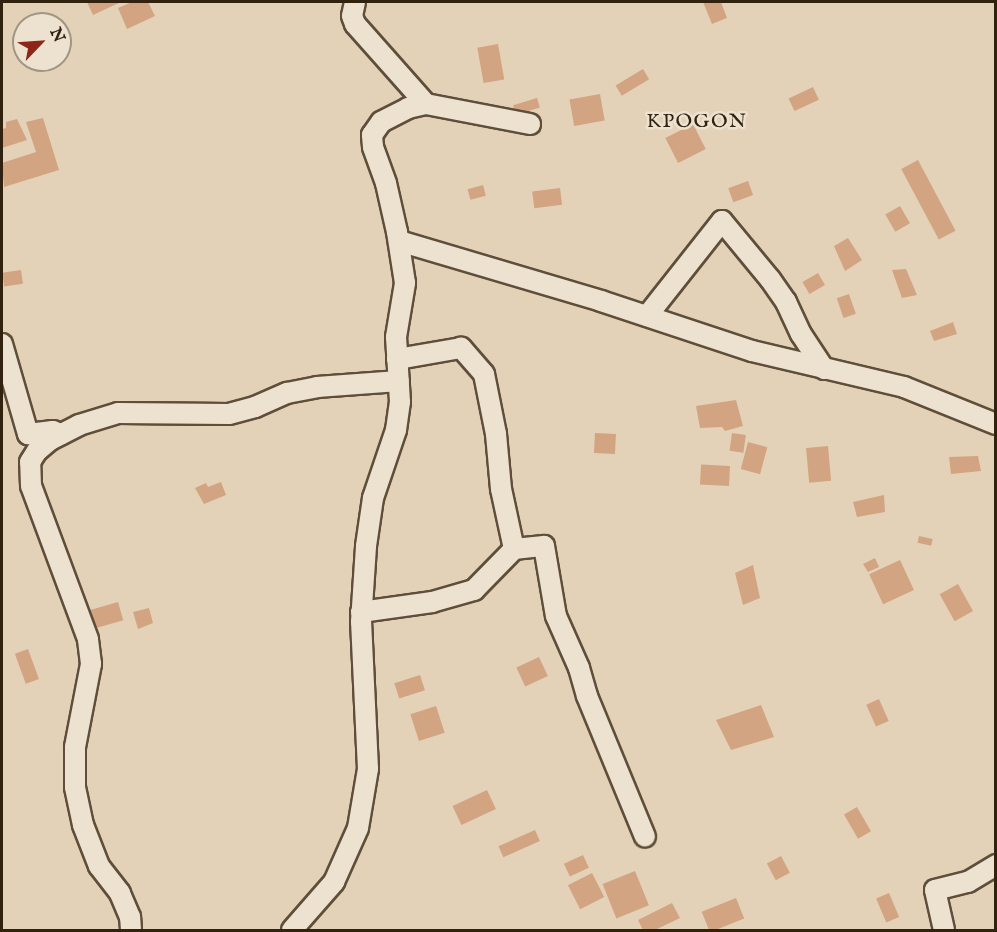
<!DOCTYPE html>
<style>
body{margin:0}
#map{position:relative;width:997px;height:932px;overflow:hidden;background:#e3d2b7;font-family:"IM FELL English",serif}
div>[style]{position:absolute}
.building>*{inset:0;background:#d3a482;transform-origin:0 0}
.roads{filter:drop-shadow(2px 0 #5e4e3a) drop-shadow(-2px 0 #5e4e3a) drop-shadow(0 2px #5e4e3a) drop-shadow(0 -2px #5e4e3a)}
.minor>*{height:20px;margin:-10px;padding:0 10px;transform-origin:10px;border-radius:10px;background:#ede2d0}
span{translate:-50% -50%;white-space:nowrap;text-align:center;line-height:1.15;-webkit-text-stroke:5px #ede2d0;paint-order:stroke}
.quarter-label{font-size:20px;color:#312210;letter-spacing:1.5px}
.frame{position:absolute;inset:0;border:3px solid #312210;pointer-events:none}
.north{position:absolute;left:12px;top:12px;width:60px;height:60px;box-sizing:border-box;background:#ede2d0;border:2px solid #a29583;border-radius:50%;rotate:65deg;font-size:16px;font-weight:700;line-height:24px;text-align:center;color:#312210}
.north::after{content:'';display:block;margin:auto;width:21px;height:27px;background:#8f2418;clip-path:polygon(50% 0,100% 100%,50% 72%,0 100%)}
</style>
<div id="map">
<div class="building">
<i style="clip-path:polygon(87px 2px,121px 2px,93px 15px)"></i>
<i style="clip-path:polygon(132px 2px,148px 2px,155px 16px,127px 29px,118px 8px)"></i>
<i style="clip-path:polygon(703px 2px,721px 2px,727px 18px,712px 24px)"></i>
<i style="left:498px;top:44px;width:36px;height:21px;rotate:80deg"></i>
<i style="left:643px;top:69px;width:12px;height:32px;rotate:59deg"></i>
<i style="left:813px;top:87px;width:14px;height:27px;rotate:65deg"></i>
<i style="left:600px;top:94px;width:27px;height:31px;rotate:80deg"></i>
<i style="left:537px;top:98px;width:10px;height:25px;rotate:73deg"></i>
<i style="clip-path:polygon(43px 118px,59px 170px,4px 187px,2px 163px,36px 152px,26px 122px)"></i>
<i style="clip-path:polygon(17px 119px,27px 140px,2px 148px,2px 129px,6px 128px,6px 122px)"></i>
<i style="left:693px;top:124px;width:28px;height:31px;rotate:63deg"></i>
<i style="left:918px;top:160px;width:80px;height:19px;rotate:62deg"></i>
<i style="left:748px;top:181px;width:15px;height:21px;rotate:70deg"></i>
<i style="left:483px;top:185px;width:11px;height:16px;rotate:75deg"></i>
<i style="left:560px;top:188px;width:17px;height:28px;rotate:83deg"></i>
<i style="left:900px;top:206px;width:20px;height:17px;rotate:60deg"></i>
<i style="clip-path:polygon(848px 238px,862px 260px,845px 271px,834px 246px)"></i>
<i style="clip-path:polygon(906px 269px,917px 295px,902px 298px,892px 270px)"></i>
<i style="left:21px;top:270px;width:14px;height:19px;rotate:82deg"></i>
<i style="left:818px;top:273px;width:14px;height:18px;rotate:60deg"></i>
<i style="left:849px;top:294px;width:21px;height:13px;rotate:71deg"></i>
<i style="clip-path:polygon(953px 322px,957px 334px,934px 341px,930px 331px)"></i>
<i style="clip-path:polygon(736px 400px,743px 426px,725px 431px,722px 427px,700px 428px,696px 406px)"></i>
<i style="left:595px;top:433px;width:21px;height:20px;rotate:3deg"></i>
<i style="left:732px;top:433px;width:14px;height:18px;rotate:8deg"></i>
<i style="left:748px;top:442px;width:20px;height:28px;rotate:15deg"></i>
<i style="left:828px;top:446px;width:35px;height:22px;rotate:85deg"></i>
<i style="clip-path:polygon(978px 456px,981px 471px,951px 474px,949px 457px)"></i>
<i style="left:730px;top:466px;width:20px;height:29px;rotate:93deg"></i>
<i style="clip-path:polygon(221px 482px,226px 495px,204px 504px,195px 488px,206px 483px,208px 487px)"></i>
<i style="clip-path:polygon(884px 495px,885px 512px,857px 517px,853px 502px)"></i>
<i style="left:919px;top:536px;width:14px;height:7px;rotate:12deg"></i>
<i style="clip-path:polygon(875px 558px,879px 567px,868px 572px,863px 564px)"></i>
<i style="left:900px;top:560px;width:33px;height:34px;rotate:65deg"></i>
<i style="clip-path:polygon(753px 565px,760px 598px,743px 605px,735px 573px)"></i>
<i style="left:958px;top:584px;width:31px;height:21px;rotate:61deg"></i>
<i style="left:118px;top:602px;width:19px;height:38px;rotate:74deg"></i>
<i style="clip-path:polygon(149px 608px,153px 623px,138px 629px,133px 612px)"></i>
<i style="left:28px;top:649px;width:32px;height:14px;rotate:70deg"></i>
<i style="left:539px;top:657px;width:21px;height:25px;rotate:65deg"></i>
<i style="left:420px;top:675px;width:16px;height:27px;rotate:72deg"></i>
<i style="left:879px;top:699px;width:24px;height:14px;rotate:66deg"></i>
<i style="clip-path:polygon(761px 705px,774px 737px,731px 750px,716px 720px)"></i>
<i style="left:436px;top:706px;width:28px;height:27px;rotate:72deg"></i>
<i style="left:487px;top:790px;width:21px;height:38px;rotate:65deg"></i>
<i style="left:857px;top:807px;width:28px;height:15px;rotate:60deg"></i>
<i style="left:535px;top:830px;width:12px;height:40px;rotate:66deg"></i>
<i style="left:583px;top:855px;width:14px;height:21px;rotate:65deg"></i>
<i style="left:781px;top:856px;width:19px;height:16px;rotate:62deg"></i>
<i style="left:635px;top:871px;width:37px;height:35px;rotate:68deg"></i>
<i style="left:592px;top:873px;width:27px;height:27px;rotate:63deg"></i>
<i style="left:889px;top:893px;width:26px;height:14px;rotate:67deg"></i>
<i style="left:736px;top:898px;width:22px;height:37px;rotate:68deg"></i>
<i style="clip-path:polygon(672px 903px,680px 918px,655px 930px,643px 930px,638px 920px)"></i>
</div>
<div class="roads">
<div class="minor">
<i style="left:355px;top:2px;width:14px;rotate:102deg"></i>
<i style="left:352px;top:16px;width:9px;rotate:69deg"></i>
<i style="left:355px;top:24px;width:107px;rotate:48.4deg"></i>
<i style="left:399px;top:241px;width:211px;rotate:16.5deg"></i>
<i style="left:601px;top:301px;width:159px;rotate:18.3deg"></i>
<i style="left:752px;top:351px;width:156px;rotate:13.3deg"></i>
<i style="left:904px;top:387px;width:99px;rotate:21.9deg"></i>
<i style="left:647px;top:316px;width:121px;rotate:-51.7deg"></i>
<i style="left:722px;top:221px;width:75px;rotate:50.4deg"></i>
<i style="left:770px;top:279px;width:28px;rotate:55deg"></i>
<i style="left:786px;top:302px;width:35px;rotate:65deg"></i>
<i style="left:801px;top:334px;width:42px;rotate:56.7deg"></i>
<i style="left:2px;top:344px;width:94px;rotate:73.9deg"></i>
<i style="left:28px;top:434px;width:25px;rotate:-7deg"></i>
<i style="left:53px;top:431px;width:9px;rotate:21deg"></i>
<i style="left:514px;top:549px;width:30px;rotate:-6deg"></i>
<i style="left:544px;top:546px;width:71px;rotate:80.3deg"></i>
<i style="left:556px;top:616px;width:57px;rotate:66.1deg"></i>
<i style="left:579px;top:668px;width:29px;rotate:74deg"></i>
<i style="left:587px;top:696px;width:152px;rotate:67.6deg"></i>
<i style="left:361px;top:612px;width:72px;rotate:-8deg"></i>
<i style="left:432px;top:602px;width:44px;rotate:-15.9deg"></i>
<i style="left:474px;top:590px;width:57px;rotate:-45.7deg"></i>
<i style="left:514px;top:549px;width:61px;rotate:-102.2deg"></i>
<i style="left:501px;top:489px;width:55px;rotate:-95.2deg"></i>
<i style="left:496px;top:434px;width:61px;rotate:-101.3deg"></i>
<i style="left:484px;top:374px;width:35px;rotate:-131deg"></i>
<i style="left:461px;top:348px;width:65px;rotate:170.2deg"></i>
<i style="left:131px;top:930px;width:13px;rotate:-94deg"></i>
<i style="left:130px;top:917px;width:26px;rotate:-113deg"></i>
<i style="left:120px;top:893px;width:34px;rotate:-128deg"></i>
<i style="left:99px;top:866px;width:44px;rotate:-111.3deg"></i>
<i style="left:83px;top:825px;width:39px;rotate:-102deg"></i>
<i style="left:75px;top:787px;width:40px;rotate:-90deg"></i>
<i style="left:75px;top:747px;width:85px;rotate:-79.1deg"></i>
<i style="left:91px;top:664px;width:25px;rotate:-97deg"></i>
<i style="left:88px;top:639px;width:163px;rotate:-110.4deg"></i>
<i style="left:31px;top:486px;width:24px;rotate:-92deg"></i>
<i style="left:30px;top:462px;width:13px;rotate:-58deg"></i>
<i style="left:37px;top:451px;width:17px;rotate:-40deg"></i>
<i style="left:50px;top:440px;width:33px;rotate:-27deg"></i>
<i style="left:79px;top:425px;width:41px;rotate:-17.1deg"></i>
<i style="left:118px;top:413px;width:111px;rotate:0.5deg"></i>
<i style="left:229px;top:414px;width:27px;rotate:-15deg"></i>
<i style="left:255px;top:407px;width:35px;rotate:-24deg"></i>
<i style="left:287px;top:393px;width:31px;rotate:-11deg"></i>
<i style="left:317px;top:387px;width:82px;rotate:-4.2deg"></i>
<i style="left:292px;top:930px;width:64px;rotate:-48.8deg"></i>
<i style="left:334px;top:882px;width:59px;rotate:-66deg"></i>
<i style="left:358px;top:828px;width:60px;rotate:-80.4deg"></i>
<i style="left:368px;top:769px;width:147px;rotate:-92.7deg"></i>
<i style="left:361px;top:622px;width:76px;rotate:-86.2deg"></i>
<i style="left:366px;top:546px;width:49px;rotate:-81.7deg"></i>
<i style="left:373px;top:498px;width:72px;rotate:-71.3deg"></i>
<i style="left:396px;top:430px;width:28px;rotate:-82deg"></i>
<i style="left:400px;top:402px;width:65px;rotate:-93.5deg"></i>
<i style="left:396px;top:337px;width:55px;rotate:-80.5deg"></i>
<i style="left:405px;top:283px;width:52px;rotate:-98.9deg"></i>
<i style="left:397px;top:232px;width:50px;rotate:-102.7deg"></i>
<i style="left:386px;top:183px;width:38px;rotate:-110deg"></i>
<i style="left:373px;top:147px;width:12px;rotate:-95deg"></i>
<i style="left:372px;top:135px;width:16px;rotate:-55deg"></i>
<i style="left:381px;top:122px;width:30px;rotate:-27deg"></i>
<i style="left:408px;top:108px;width:18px;rotate:-13deg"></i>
<i style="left:426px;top:104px;width:106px;rotate:10.9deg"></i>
<i style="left:944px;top:930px;width:41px;rotate:-102.7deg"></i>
<i style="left:935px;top:890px;width:34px;rotate:-14deg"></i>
<i style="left:968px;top:882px;width:33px;rotate:-31deg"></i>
</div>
</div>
<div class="quarter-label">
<span style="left:697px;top:121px">KPOGON</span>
</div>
<div class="frame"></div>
<div class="north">N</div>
</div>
